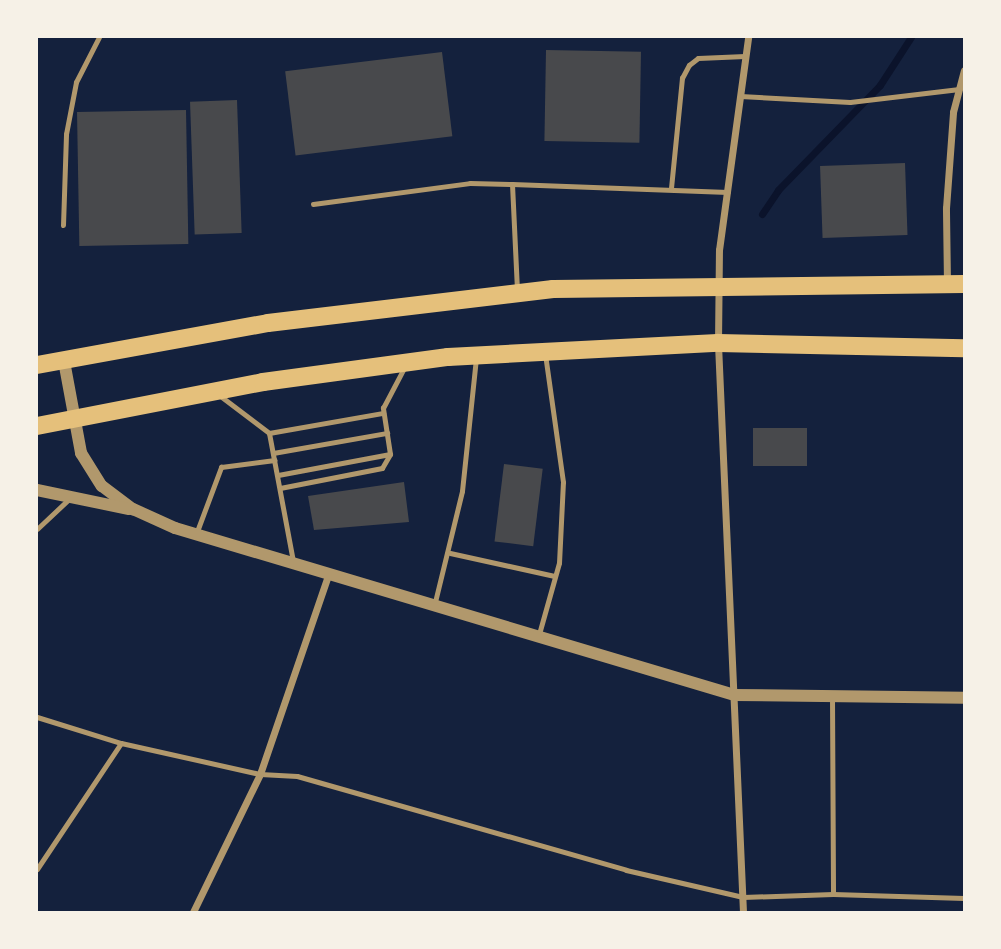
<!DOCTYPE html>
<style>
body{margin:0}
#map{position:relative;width:1001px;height:949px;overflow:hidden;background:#14213d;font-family:Quicksand,sans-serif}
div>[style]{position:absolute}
.stream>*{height:7px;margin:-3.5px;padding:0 3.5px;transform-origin:3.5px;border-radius:3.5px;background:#0b132b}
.building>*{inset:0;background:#48494c;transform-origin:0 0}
.service>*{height:5px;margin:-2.5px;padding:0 2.5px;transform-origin:2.5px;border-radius:2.5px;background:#b1986c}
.minor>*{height:7px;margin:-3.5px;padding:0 3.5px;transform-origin:3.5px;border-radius:3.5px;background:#b1986c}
.tertiary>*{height:12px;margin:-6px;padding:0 6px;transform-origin:6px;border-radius:6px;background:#b1986c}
.primary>*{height:18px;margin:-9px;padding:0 9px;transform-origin:9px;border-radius:9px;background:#e5c07b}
span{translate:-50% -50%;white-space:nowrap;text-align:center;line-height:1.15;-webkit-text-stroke:6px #f6f1e7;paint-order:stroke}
.frame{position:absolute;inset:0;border:38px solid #f6f1e7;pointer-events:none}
</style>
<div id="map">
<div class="stream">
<i style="left:762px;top:214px;width:29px;rotate:-56deg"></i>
<i style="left:778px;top:190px;width:146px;rotate:-45.8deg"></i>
<i style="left:880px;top:85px;width:57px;rotate:-57.1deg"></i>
</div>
<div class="building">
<i style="left:546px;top:50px;width:95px;height:91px;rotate:1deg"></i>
<i style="left:442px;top:52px;width:85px;height:158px;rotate:83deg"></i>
<i style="left:237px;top:100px;width:133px;height:47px;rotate:88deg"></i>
<i style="left:186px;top:110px;width:134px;height:109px;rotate:89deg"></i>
<i style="left:905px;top:163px;width:72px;height:85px;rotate:88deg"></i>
<i style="left:753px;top:428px;width:54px;height:38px"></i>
<i style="left:504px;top:464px;width:39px;height:78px;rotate:7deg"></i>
<i style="clip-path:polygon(404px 482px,409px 522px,314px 530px,308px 496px)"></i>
</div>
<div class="service">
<i style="left:740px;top:96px;width:110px;rotate:3.1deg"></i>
<i style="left:850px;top:102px;width:110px;rotate:-6.8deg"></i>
<i style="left:512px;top:184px;width:216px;rotate:2.1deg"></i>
<i style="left:671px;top:188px;width:111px;rotate:-84.3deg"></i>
<i style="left:682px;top:78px;width:15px;rotate:-62deg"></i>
<i style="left:689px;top:65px;width:11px;rotate:-38deg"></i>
<i style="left:698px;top:58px;width:47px;rotate:-2.4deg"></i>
<i style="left:313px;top:204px;width:158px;rotate:-7.6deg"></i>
<i style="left:470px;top:183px;width:42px;rotate:1.4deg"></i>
<i style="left:512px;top:184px;width:106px;rotate:87.3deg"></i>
<i style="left:63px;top:225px;width:91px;rotate:-88.1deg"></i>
<i style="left:66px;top:134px;width:53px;rotate:-79.1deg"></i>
<i style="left:76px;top:82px;width:51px;rotate:-62.9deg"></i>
<i style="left:219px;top:395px;width:63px;rotate:37.2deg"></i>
<i style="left:269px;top:433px;width:130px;rotate:79.4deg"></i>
<i style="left:269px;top:433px;width:116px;rotate:-10deg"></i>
<i style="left:273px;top:453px;width:116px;rotate:-10deg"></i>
<i style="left:278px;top:475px;width:114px;rotate:-10.6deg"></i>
<i style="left:280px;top:488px;width:104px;rotate:-11.1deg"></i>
<i style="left:382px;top:468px;width:16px;rotate:-60deg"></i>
<i style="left:390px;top:454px;width:47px;rotate:-98.7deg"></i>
<i style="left:383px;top:408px;width:45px;rotate:-62.3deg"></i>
<i style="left:37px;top:529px;width:45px;rotate:-43.2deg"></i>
<i style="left:196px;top:534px;width:72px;rotate:-69.5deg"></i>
<i style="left:221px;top:467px;width:54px;rotate:-7.4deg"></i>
<i style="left:450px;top:553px;width:107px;rotate:12.4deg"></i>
<i style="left:434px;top:606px;width:118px;rotate:-76.3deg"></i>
<i style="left:462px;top:491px;width:134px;rotate:-84deg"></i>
<i style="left:539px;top:634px;width:74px;rotate:-74.3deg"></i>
<i style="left:559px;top:563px;width:81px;rotate:-87.2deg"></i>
<i style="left:563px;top:482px;width:129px;rotate:-98deg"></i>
<i style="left:832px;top:697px;width:197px;rotate:89.7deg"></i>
<i style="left:37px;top:717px;width:88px;rotate:17.2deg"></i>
<i style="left:121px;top:743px;width:142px;rotate:12.6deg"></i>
<i style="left:260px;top:774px;width:37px;rotate:3deg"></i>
<i style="left:297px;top:776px;width:342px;rotate:15.9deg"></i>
<i style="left:626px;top:870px;width:120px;rotate:13deg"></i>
<i style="left:743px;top:897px;width:90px;rotate:-1.9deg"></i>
<i style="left:833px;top:894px;width:131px;rotate:1.7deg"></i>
<i style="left:37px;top:869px;width:151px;rotate:-56.3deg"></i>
</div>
<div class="minor">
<i style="left:947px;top:283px;width:75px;rotate:-90.8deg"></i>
<i style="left:946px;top:208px;width:96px;rotate:-85.8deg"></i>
<i style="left:953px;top:112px;width:43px;rotate:-75.3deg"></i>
<i style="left:193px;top:912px;width:153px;rotate:-64.1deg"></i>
<i style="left:260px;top:774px;width:210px;rotate:-71.1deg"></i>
<i style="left:743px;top:912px;width:570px;rotate:-92.52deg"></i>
<i style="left:718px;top:343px;width:93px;rotate:-89.4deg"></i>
<i style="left:719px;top:250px;width:215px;rotate:-82.2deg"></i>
</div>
<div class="tertiary">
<i style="left:64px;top:361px;width:94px;rotate:79.5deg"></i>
<i style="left:81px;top:453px;width:39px;rotate:58deg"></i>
<i style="left:102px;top:486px;width:39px;rotate:37deg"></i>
<i style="left:133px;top:509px;width:46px;rotate:24.3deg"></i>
<i style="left:175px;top:528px;width:583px;rotate:16.63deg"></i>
<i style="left:734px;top:695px;width:230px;rotate:0.7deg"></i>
<i style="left:37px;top:490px;width:94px;rotate:11.7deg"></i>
</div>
<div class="primary">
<i style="left:37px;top:365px;width:235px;rotate:-10.3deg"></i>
<i style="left:268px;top:323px;width:287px;rotate:-6.8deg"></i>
<i style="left:553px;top:289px;width:411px;rotate:-0.7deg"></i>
<i style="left:37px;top:426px;width:230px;rotate:-11deg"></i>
<i style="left:263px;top:382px;width:187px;rotate:-7.7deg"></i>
<i style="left:448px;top:357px;width:270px;rotate:-3deg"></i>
<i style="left:718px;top:343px;width:246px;rotate:1.2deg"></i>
</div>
<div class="frame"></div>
</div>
